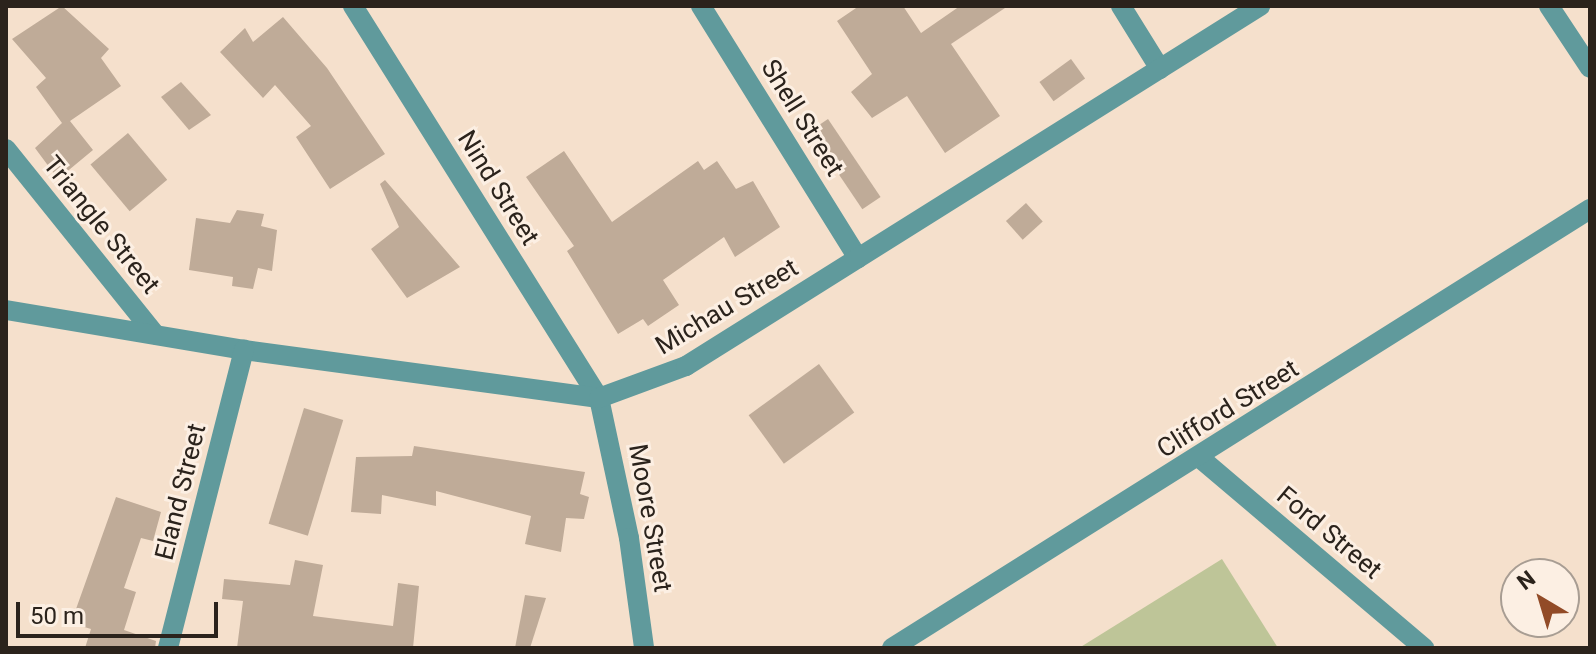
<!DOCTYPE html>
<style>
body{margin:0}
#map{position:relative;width:1596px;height:654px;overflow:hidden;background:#f5e0cc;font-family:Roboto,sans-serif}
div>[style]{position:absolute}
.green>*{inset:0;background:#bec598}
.building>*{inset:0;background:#bfab98;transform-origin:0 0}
.street>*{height:20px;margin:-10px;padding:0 10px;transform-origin:10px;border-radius:10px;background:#609a9c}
span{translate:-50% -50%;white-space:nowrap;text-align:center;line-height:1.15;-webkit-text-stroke:6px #fcefe3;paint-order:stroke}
.street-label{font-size:26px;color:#2b231c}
.frame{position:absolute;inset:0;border:8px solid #2b231c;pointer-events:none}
.north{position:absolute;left:1500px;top:558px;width:80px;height:80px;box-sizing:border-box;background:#fcefe3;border:2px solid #a89d93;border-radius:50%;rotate:322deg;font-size:22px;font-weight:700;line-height:32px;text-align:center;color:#2b231c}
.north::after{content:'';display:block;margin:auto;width:28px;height:36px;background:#924b27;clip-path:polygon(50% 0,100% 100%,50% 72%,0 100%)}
.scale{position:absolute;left:16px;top:602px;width:202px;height:36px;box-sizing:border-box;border:4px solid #2b231c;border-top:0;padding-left:10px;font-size:24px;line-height:28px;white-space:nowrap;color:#2b231c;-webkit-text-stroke:6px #fcefe3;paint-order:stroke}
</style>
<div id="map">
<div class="green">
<i style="clip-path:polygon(1222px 559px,1278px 648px,1079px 648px)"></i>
</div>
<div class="building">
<i style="clip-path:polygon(62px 6px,109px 49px,101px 58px,121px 86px,70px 121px,93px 150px,58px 179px,35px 148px,62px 123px,36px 87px,46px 78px,12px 39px)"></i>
<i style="clip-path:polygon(859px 6px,903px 6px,921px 33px,960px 6px,1008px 6px,951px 44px,1000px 116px,945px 153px,907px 96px,872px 118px,851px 92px,872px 74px,837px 21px)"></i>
<i style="clip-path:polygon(283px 17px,327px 68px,385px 154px,330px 189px,296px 137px,311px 126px,275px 85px,263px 98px,220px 52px,245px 28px,253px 42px)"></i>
<i style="left:1071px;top:59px;width:24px;height:39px;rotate:54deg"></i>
<i style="clip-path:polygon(181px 82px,211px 115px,189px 130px,161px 97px)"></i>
<i style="left:828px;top:119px;width:94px;height:22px;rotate:56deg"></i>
<i style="left:128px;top:133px;width:61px;height:49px;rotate:50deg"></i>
<i style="clip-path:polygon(564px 151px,612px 222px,698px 161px,704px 170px,717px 161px,736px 189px,753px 181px,780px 227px,735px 257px,724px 237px,663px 280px,679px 305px,648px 326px,643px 319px,618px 334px,567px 251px,574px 246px,526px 177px)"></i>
<i style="clip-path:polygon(385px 180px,460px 267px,407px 298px,371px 249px,399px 227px,380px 184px)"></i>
<i style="left:1026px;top:203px;width:25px;height:27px;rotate:48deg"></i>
<i style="clip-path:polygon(237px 210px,264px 214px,261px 226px,277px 230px,272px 271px,258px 268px,253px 289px,232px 286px,233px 277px,189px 270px,196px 218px,230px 223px)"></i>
<i style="left:819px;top:364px;width:60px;height:87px;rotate:54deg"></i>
<i style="left:304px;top:408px;width:41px;height:121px;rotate:17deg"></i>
<i style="clip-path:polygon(414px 446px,585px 472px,580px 494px,589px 497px,584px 519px,566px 518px,561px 552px,525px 544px,531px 516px,436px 491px,436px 506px,382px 495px,381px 514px,351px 512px,356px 457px,412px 456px)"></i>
<i style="clip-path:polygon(116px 497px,161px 512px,153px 541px,141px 538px,124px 588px,136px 592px,124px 630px,156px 641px,155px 648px,85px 648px,91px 629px,71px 623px)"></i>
<i style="clip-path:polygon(295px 560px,323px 565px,313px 616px,393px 626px,398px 583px,419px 586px,413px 648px,237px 648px,243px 601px,222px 599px,224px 579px,290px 585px)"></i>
<i style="clip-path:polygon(525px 595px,546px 598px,530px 648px,515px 648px)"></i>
</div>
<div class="street">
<i style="left:353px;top:6px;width:463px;rotate:57.9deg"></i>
<i style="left:599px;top:398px;width:143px;rotate:77.9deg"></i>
<i style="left:629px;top:538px;width:111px;rotate:82.2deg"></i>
<i style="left:701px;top:6px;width:297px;rotate:58.1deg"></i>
<i style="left:1121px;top:6px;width:74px;rotate:58.2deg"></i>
<i style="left:1549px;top:6px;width:74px;rotate:56.5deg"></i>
<i style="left:6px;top:149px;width:238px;rotate:51.2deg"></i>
<i style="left:6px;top:310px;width:241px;rotate:9.5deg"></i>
<i style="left:244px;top:350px;width:358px;rotate:7.7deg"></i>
<i style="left:599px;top:398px;width:93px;rotate:-20.2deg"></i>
<i style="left:686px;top:366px;width:678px;rotate:-32.1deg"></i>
<i style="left:1200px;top:458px;width:294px;rotate:40.3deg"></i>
<i style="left:168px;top:648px;width:308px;rotate:-75.7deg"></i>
<i style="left:892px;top:648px;width:825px;rotate:-32.17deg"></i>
</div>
<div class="street-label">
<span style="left:802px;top:118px;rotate:58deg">Shell Street</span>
<span style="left:498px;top:188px;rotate:58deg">Nind Street</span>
<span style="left:101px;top:225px;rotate:51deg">Triangle Street</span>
<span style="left:727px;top:307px;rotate:-31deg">Michau Street</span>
<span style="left:1228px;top:409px;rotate:-32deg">Clifford Street</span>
<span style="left:181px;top:492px;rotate:-76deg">Eland Street</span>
<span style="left:650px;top:518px;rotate:80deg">Moore Street</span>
<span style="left:1329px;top:533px;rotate:40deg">Ford Street</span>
</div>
<div class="frame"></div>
<div class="north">N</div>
<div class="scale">50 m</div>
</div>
